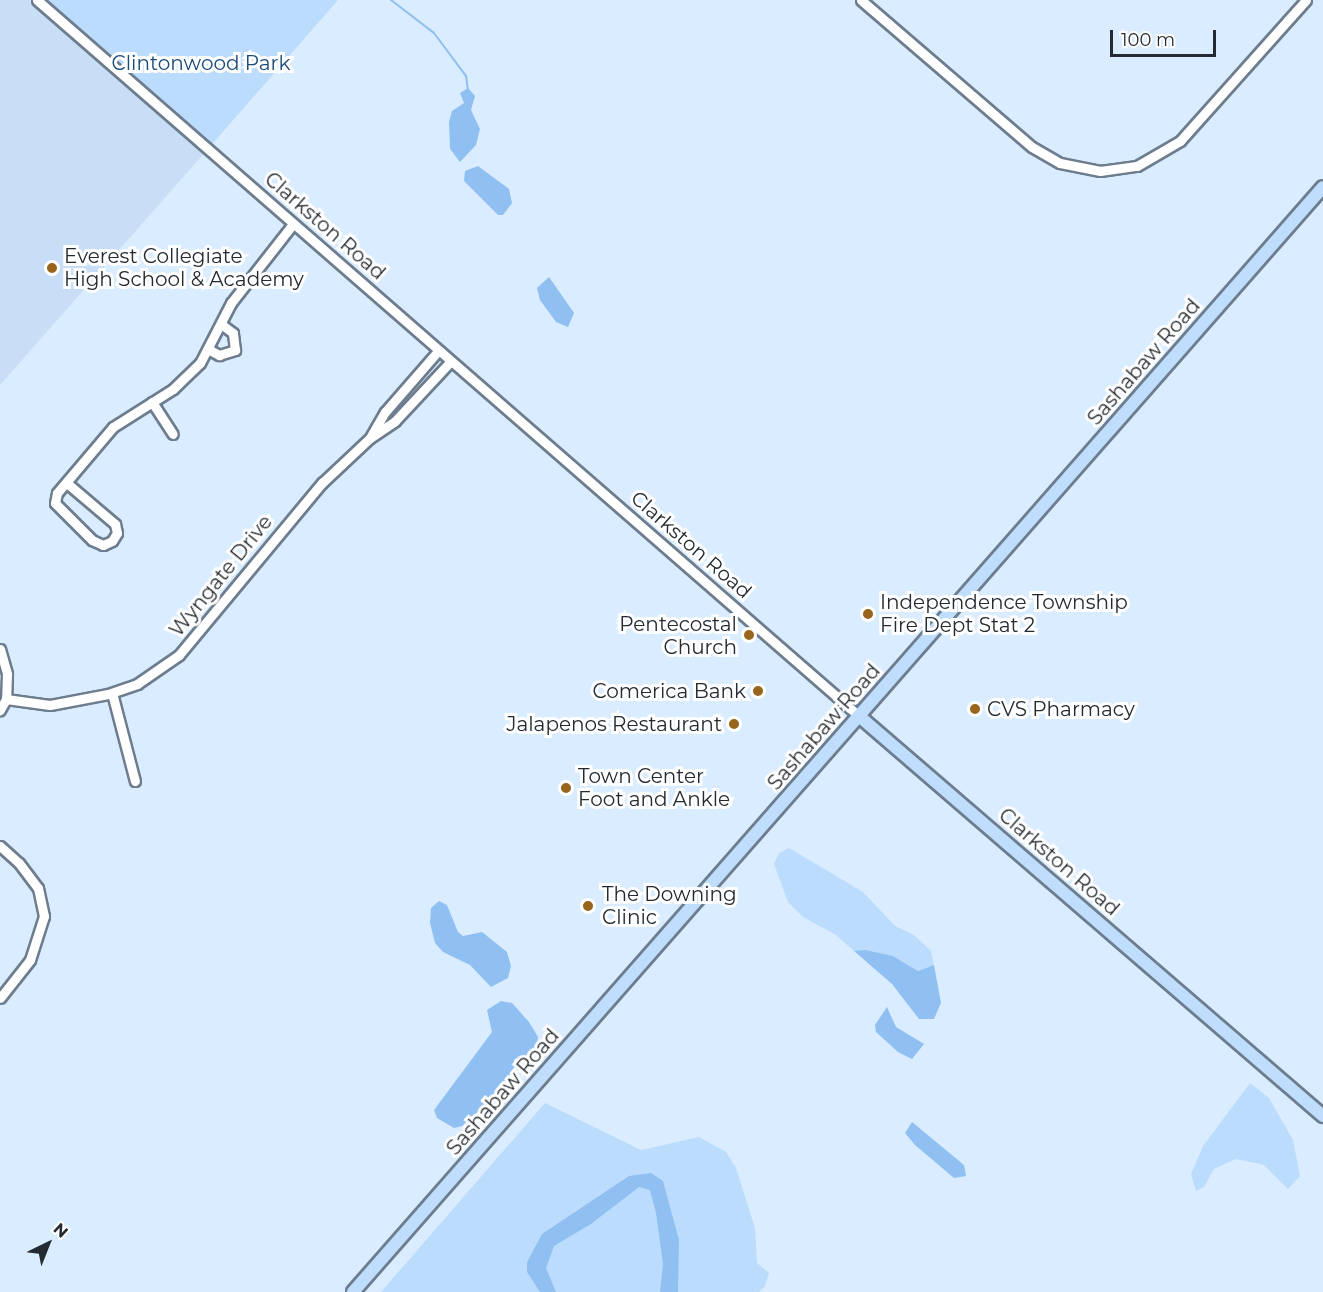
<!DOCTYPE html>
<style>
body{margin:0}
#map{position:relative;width:1323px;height:1292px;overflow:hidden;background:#daecff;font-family:Montserrat,sans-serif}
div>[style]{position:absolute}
.built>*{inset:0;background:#c7def6}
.green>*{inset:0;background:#bcdcfd}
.water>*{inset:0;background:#8fc0f1}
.stream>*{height:2px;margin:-1px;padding:0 1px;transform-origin:1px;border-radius:1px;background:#8fc0f1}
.roads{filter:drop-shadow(2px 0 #6d7d8e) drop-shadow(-2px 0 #6d7d8e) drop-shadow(0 2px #6d7d8e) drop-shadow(0 -2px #6d7d8e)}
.minor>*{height:9px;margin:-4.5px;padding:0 4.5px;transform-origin:4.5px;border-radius:4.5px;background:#fff}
.major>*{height:12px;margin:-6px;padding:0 6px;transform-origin:6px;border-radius:6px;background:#bfddfc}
.dots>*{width:16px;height:16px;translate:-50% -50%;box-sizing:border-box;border:3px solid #fff;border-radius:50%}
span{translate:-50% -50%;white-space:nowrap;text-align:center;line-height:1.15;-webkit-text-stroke:6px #fff;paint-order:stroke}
.park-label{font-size:20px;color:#184b79}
.street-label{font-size:20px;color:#232a31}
.poi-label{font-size:20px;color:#232a31}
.left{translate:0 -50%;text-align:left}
.right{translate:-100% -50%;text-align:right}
.north{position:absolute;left:18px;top:1214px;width:60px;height:60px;-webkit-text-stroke:4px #fff;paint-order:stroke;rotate:43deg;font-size:16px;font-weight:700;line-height:24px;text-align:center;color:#232a31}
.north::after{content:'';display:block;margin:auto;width:21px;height:27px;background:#232a31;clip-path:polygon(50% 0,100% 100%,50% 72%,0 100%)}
.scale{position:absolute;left:1110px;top:30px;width:106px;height:27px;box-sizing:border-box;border:3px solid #232a31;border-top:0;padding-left:8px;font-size:18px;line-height:21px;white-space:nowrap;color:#232a31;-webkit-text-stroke:4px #fff;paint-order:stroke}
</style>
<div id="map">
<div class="built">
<i style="clip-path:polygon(0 0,35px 0,207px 150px,0 385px)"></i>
</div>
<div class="green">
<i style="clip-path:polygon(35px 0,338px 0,207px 150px)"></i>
<i style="clip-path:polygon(789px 848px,863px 892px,895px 926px,914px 935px,931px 951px,934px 965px,918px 971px,893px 956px,854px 951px,836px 935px,803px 917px,788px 902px,774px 864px,779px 853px)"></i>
<i style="clip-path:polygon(1250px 1083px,1269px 1098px,1293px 1140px,1300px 1176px,1288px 1189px,1264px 1165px,1236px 1159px,1214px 1169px,1204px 1187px,1196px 1191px,1191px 1174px,1203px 1146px)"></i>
<i style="clip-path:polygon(545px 1103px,641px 1150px,699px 1137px,726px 1152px,736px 1168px,755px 1228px,757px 1263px,769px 1273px,765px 1286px,759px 1292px,381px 1292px)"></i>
</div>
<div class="water">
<i style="clip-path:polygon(468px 88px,475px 96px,471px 110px,480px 129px,476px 145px,460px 162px,450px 149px,449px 122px,452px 111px,464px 103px,460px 93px)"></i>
<i style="clip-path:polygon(478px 166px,509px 189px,512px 203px,503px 215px,498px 215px,464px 181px,465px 171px)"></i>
<i style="clip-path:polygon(549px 277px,574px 313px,568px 327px,556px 322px,540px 300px,537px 288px)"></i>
<i style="clip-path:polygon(439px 901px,447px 905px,458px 932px,463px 936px,482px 932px,507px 952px,511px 966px,508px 978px,491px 987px,470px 965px,443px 952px,435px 943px,430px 923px,431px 908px)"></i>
<i style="clip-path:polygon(865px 950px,893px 956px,918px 971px,934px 965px,941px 1003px,934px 1019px,919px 1019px,892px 984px,854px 951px)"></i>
<i style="clip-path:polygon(501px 1001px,512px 1003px,529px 1022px,538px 1037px,537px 1046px,491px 1100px,462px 1126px,454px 1128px,437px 1118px,434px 1110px,492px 1032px,487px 1010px)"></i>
<i style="clip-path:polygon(887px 1007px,896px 1027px,924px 1044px,912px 1059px,898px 1052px,876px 1032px,875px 1025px)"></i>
<i style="clip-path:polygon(912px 1122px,964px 1165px,966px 1176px,954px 1178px,915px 1145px,905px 1133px)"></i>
<i style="clip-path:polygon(651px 1173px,663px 1181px,679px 1240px,678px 1292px,660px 1292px,663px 1264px,656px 1213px,650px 1190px,639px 1187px,591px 1224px,554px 1246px,546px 1268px,556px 1292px,540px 1292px,527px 1272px,527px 1262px,542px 1234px,629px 1176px)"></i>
</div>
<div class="stream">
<i style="left:391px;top:0;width:54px;rotate:37.5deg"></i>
<i style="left:434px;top:33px;width:54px;rotate:53.3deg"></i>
<i style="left:466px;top:76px;width:15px;rotate:82deg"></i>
</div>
<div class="roads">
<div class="minor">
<i style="left:37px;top:0;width:1090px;rotate:41.06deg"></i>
<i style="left:861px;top:0;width:225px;rotate:40.7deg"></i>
<i style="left:1032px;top:147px;width:32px;rotate:30deg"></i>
<i style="left:1060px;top:163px;width:41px;rotate:11.3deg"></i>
<i style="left:1100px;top:171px;width:37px;rotate:-8deg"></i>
<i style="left:1137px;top:166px;width:50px;rotate:-30.2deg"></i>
<i style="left:1180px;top:141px;width:189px;rotate:-48.2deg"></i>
<i style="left:208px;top:349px;width:13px;rotate:29deg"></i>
<i style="left:219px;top:355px;width:17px;rotate:-17deg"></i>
<i style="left:235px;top:350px;width:17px;rotate:-97deg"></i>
<i style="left:233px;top:333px;width:15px;rotate:-143deg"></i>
<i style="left:152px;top:402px;width:38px;rotate:57deg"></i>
<i style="left:371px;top:436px;width:28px;rotate:-60deg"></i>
<i style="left:385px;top:412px;width:81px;rotate:-49deg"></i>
<i style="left:68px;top:484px;width:62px;rotate:40.4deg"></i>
<i style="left:115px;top:524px;width:9px;rotate:77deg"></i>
<i style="left:117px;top:533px;width:9px;rotate:122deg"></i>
<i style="left:112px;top:541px;width:10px;rotate:156deg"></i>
<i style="left:103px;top:545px;width:12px;rotate:-156deg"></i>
<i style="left:92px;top:540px;width:52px;rotate:-135deg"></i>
<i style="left:55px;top:503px;width:10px;rotate:-79deg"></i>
<i style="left:57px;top:493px;width:87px;rotate:-49.7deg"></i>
<i style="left:113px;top:427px;width:71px;rotate:-32.3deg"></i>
<i style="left:173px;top:389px;width:37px;rotate:-44deg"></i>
<i style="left:200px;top:363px;width:68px;rotate:-62.7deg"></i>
<i style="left:231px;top:303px;width:100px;rotate:-51.9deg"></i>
<i style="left:0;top:649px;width:26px;rotate:74deg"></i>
<i style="left:7px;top:674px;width:25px;rotate:92deg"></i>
<i style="left:6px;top:699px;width:13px;rotate:119deg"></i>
<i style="left:112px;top:693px;width:91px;rotate:75.4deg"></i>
<i style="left:6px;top:699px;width:44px;rotate:7.8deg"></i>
<i style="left:50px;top:705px;width:59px;rotate:-10.7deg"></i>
<i style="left:108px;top:694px;width:31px;rotate:-19deg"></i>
<i style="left:137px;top:684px;width:51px;rotate:-34.6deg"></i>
<i style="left:179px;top:655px;width:224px;rotate:-50.3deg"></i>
<i style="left:322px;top:483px;width:66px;rotate:-43.2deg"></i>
<i style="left:370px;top:438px;width:30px;rotate:-34deg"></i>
<i style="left:395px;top:421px;width:81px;rotate:-47deg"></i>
<i style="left:0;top:846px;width:25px;rotate:42deg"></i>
<i style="left:19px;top:863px;width:31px;rotate:53deg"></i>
<i style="left:38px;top:888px;width:29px;rotate:78deg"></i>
<i style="left:44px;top:916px;width:46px;rotate:107.7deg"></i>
<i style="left:30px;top:960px;width:48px;rotate:128.3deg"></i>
</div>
<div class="major">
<i style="left:859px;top:716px;width:613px;rotate:40.76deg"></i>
<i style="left:353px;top:1292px;width:1470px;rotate:-48.72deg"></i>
</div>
</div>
<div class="dots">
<i style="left:52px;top:268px;background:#99641b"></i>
<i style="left:868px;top:614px;background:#99641b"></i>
<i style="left:749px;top:635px;background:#99641b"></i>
<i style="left:758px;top:691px;background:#99641b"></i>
<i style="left:975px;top:709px;background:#99641b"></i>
<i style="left:734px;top:724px;background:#99641b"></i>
<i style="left:566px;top:788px;background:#99641b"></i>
<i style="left:588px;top:906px;background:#99641b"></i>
</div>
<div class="park-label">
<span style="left:201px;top:63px">Clintonwood Park</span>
</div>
<div class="street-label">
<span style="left:325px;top:226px;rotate:41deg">Clarkston Road</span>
<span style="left:1144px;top:362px;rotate:-49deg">Sashabaw Road</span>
<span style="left:691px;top:545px;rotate:41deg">Clarkston Road</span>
<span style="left:221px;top:576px;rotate:-51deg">Wyngate Drive</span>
<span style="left:824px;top:727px;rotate:-49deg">Sashabaw Road</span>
<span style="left:1059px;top:862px;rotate:41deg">Clarkston Road</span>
<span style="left:503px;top:1092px;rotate:-49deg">Sashabaw Road</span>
</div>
<div class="poi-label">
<span class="left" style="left:64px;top:268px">Everest Collegiate<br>High School &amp; Academy</span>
<span class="left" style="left:880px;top:614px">Independence Township<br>Fire Dept Stat 2</span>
<span class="right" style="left:737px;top:636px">Pentecostal<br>Church</span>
<span class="right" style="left:746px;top:691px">Comerica Bank</span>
<span class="left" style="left:987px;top:709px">CVS Pharmacy</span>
<span class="right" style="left:722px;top:724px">Jalapenos Restaurant</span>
<span class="left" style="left:578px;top:788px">Town Center<br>Foot and Ankle</span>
<span class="left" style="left:602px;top:906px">The Downing<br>Clinic</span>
</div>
<div class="north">N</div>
<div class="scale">100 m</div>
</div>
